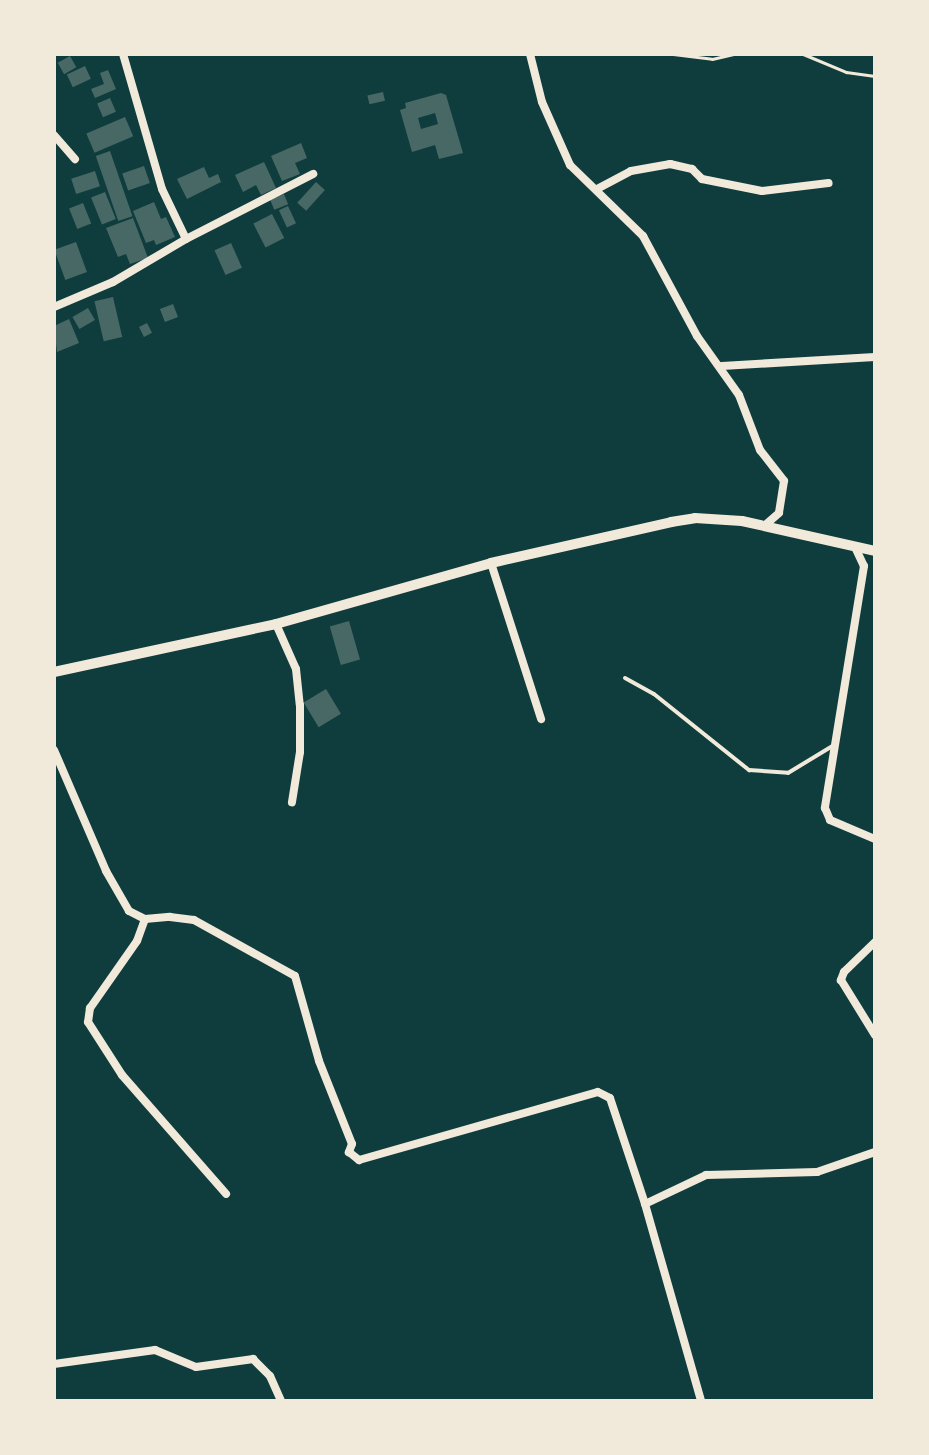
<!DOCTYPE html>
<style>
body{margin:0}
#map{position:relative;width:929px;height:1455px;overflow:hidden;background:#0f3d3e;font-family:"Space Grotesk",sans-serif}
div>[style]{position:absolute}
.building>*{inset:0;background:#486865;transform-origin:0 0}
.path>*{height:3px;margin:-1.5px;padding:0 1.5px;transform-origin:1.5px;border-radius:1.5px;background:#f1e9da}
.service>*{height:4px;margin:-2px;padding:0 2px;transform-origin:2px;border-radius:2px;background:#f1e9da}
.minor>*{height:8px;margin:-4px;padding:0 4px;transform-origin:4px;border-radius:4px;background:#f1e9da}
.tertiary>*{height:10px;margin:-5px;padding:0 5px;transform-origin:5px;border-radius:5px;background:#f1e9da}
span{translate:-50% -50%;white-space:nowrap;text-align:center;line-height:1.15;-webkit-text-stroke:6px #f1e9da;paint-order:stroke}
.frame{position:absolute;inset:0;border:56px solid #f1e9da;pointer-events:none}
</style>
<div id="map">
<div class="building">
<i style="left:70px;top:56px;width:13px;height:14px;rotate:61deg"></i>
<i style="left:85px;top:66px;width:14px;height:20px;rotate:65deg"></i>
<i style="clip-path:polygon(108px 70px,116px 89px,95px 98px,91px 89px,104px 84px,100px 73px)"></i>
<i style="left:383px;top:92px;width:9px;height:16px;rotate:77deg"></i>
<i style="clip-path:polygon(evenodd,441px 93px,446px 95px,463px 153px,439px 159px,435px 145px,412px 152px,400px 110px,406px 108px,405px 103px,441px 93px,435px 113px,438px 124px,421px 129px,418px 118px,435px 113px)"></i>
<i style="left:110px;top:98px;width:15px;height:14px;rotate:67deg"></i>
<i style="left:125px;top:117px;width:21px;height:42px;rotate:67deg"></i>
<i style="clip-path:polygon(301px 143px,307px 158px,295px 163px,300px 174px,282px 181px,271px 156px)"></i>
<i style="left:110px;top:151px;width:69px;height:15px;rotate:71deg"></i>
<i style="clip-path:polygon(264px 162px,276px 188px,261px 195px,256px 185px,243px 192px,235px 175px)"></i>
<i style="left:144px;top:166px;width:18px;height:23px;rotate:71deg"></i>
<i style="clip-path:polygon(204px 167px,209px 178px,218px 174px,221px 182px,187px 199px,177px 179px)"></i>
<i style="left:95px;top:171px;width:16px;height:25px;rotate:72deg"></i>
<i style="left:316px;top:182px;width:12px;height:28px;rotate:42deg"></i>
<i style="left:105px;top:192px;width:29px;height:15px;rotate:68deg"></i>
<i style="left:284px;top:194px;width:11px;height:15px;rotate:68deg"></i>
<i style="clip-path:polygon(154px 202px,161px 219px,166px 217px,175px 237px,156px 245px,154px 240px,146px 243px,133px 211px)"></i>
<i style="left:83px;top:203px;width:22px;height:15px;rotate:68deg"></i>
<i style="left:288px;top:206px;width:19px;height:10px;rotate:65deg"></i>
<i style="left:272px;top:214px;width:27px;height:21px;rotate:63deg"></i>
<i style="clip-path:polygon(133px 218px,148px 258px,130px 264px,126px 254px,118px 257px,106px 228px)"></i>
<i style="left:76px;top:242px;width:32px;height:23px;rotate:70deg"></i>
<i style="left:231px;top:243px;width:27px;height:18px;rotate:66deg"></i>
<i style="left:113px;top:297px;width:41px;height:19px;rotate:77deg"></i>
<i style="left:173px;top:304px;width:14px;height:14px;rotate:69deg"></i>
<i style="left:88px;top:308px;width:14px;height:18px;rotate:60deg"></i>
<i style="clip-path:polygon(69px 319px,79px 343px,57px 352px,54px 326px)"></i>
<i style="left:147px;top:323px;width:11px;height:9px;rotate:63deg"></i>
<i style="left:349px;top:621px;width:40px;height:20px;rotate:74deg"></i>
<i style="left:326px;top:689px;width:29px;height:26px;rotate:59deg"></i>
</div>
<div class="path">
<i style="left:673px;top:54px;width:39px;rotate:7deg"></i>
<i style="left:712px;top:59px;width:22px;rotate:-13deg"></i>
<i style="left:803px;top:54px;width:47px;rotate:22.7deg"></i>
<i style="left:846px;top:72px;width:29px;rotate:8deg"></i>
</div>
<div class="service">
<i style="left:625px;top:678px;width:33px;rotate:29deg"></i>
<i style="left:654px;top:694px;width:122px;rotate:38.7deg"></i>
<i style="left:749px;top:770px;width:39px;rotate:4deg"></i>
<i style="left:788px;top:773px;width:54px;rotate:-31.3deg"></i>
</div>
<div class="minor">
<i style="left:530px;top:54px;width:49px;rotate:76deg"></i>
<i style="left:542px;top:102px;width:69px;rotate:66deg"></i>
<i style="left:570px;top:165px;width:102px;rotate:44.2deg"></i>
<i style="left:643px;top:236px;width:114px;rotate:61.6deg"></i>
<i style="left:697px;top:336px;width:72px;rotate:54.6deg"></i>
<i style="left:739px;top:395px;width:59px;rotate:69.1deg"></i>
<i style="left:760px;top:450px;width:39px;rotate:52deg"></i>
<i style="left:784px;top:481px;width:32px;rotate:99deg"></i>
<i style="left:779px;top:513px;width:20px;rotate:139deg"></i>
<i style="left:54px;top:135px;width:32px;rotate:49deg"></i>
<i style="left:597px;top:189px;width:38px;rotate:-28deg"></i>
<i style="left:631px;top:171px;width:40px;rotate:-10deg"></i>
<i style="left:670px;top:164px;width:23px;rotate:13deg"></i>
<i style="left:692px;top:169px;width:14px;rotate:45deg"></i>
<i style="left:702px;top:179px;width:61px;rotate:11.3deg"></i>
<i style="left:762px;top:191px;width:67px;rotate:-6.8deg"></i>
<i style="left:186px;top:239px;width:143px;rotate:-27.1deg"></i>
<i style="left:54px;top:307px;width:64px;rotate:-23deg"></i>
<i style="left:113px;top:282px;width:85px;rotate:-30.5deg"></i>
<i style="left:186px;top:239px;width:55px;rotate:-115.6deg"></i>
<i style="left:162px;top:189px;width:141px;rotate:-106.1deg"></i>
<i style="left:722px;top:366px;width:153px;rotate:-3.4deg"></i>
<i style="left:855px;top:547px;width:21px;rotate:65deg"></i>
<i style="left:864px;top:566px;width:245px;rotate:99.2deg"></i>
<i style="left:825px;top:808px;width:13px;rotate:67deg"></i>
<i style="left:830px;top:820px;width:49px;rotate:22.9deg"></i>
<i style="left:491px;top:563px;width:164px;rotate:72.2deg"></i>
<i style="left:276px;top:624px;width:49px;rotate:66deg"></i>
<i style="left:296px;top:669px;width:36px;rotate:84deg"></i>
<i style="left:300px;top:705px;width:47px;rotate:90deg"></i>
<i style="left:300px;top:752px;width:51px;rotate:99.1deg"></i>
<i style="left:54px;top:750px;width:132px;rotate:66.7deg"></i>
<i style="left:106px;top:871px;width:46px;rotate:60.1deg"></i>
<i style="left:129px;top:911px;width:18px;rotate:27deg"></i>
<i style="left:145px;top:919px;width:25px;rotate:-5deg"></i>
<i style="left:170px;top:917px;width:24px;rotate:7deg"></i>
<i style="left:194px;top:920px;width:115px;rotate:29deg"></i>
<i style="left:295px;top:976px;width:88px;rotate:74.2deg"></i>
<i style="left:319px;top:1061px;width:89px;rotate:68.3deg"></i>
<i style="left:352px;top:1144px;width:9px;rotate:111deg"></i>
<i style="left:349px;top:1152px;width:13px;rotate:39deg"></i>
<i style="left:359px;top:1160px;width:248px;rotate:-15.9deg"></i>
<i style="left:598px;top:1092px;width:13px;rotate:27deg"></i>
<i style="left:610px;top:1098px;width:112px;rotate:71.7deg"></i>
<i style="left:645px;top:1204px;width:68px;rotate:-25.4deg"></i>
<i style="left:706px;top:1175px;width:111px;rotate:-1.5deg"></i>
<i style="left:817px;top:1172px;width:61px;rotate:-19deg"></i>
<i style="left:145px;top:919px;width:23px;rotate:110deg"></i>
<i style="left:137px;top:941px;width:82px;rotate:125deg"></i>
<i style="left:90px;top:1008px;width:14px;rotate:98deg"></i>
<i style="left:88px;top:1022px;width:63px;rotate:57.3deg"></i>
<i style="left:122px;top:1075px;width:158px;rotate:48.8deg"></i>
<i style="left:875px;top:942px;width:43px;rotate:135.9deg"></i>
<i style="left:844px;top:972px;width:9px;rotate:111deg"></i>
<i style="left:841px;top:980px;width:65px;rotate:58.3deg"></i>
<i style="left:645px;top:1204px;width:205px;rotate:74.1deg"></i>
<i style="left:54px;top:1364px;width:102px;rotate:-7.9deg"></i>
<i style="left:155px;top:1350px;width:44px;rotate:22.5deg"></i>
<i style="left:196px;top:1367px;width:58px;rotate:-8deg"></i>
<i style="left:253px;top:1359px;width:24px;rotate:45deg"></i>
<i style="left:270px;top:1376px;width:27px;rotate:66deg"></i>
</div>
<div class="tertiary">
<i style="left:54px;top:672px;width:227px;rotate:-12.2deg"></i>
<i style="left:276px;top:624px;width:223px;rotate:-15.8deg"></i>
<i style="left:491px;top:563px;width:185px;rotate:-12.8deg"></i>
<i style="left:671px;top:522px;width:24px;rotate:-9deg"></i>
<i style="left:695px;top:518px;width:47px;rotate:3.7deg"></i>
<i style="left:742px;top:521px;width:136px;rotate:12.7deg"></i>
</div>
<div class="frame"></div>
</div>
